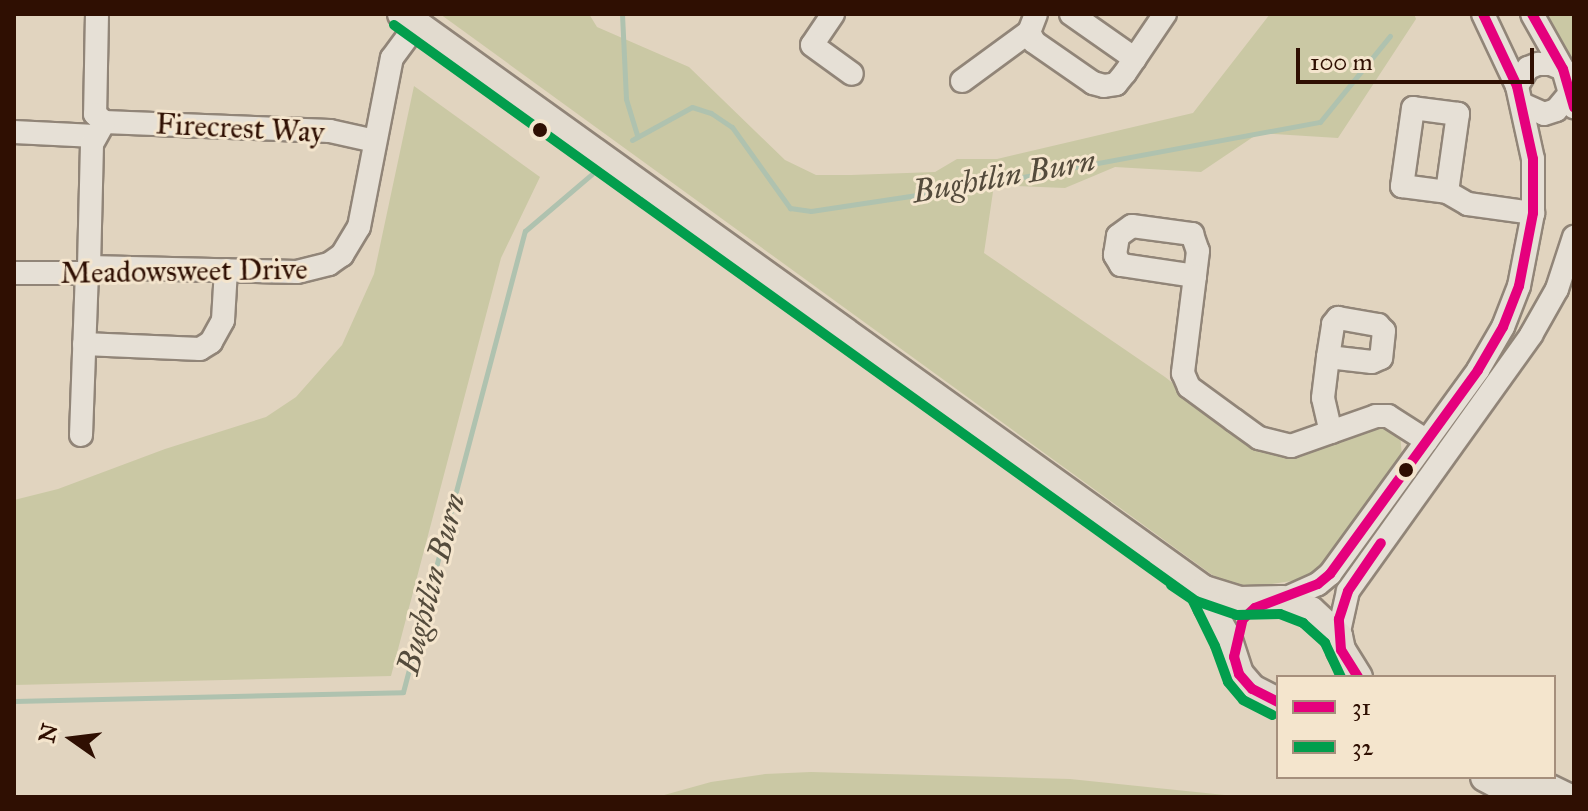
<!DOCTYPE html>
<style>
body{margin:0}
#map{position:relative;width:1588px;height:811px;overflow:hidden;background:#e1d4bf;font-family:"IM FELL Great Primer",serif}
div>[style]{position:absolute}
.green>*{inset:0;background:#cac8a4}
.stream>*{height:5px;margin:-2.5px;padding:0 2.5px;transform-origin:2.5px;border-radius:2.5px;background:#afc2af}
.roads{filter:drop-shadow(2px 0 #918578) drop-shadow(-2px 0 #918578) drop-shadow(0 2px #918578) drop-shadow(0 -2px #918578)}
.minor>*{height:22px;margin:-11px;padding:0 11px;transform-origin:11px;border-radius:11px;background:#e6e0d6}
.major>*{height:28px;margin:-14px;padding:0 14px;transform-origin:14px;border-radius:14px;background:#e2dbcf}
.bus-1>*{height:10px;margin:-5px;padding:0 5px;transform-origin:5px;border-radius:5px;background:#e5007d}
.bus-2>*{height:10px;margin:-5px;padding:0 5px;transform-origin:5px;border-radius:5px;background:#029e4d}
.dots>*{width:22px;height:22px;translate:-50% -50%;box-sizing:border-box;border:4px solid #f4e5cd;border-radius:50%}
span{translate:-50% -50%;white-space:nowrap;text-align:center;line-height:1.15;-webkit-text-stroke:6px #f4e5cd;paint-order:stroke}
.street-label{font-size:30px;color:#2f0f02}
.water-label{font-size:32px;color:#544b3c;font-style:italic}
.frame{position:absolute;inset:0;border:16px solid #2f0f02;pointer-events:none}
.legend{position:absolute;left:1276px;top:675px;width:280px;height:104px;box-sizing:border-box;background:#f4e5cd;border:2px solid #a58f7c;margin:0;padding:10px 14px;list-style:none;font-size:24px;color:#2f0f02}
.legend li{display:flex;align-items:center;gap:16px;height:40px}
.legend b{width:40px;border:2px solid #a58f7c}
.north{position:absolute;left:32px;top:699px;width:80px;height:80px;-webkit-text-stroke:6px #f4e5cd;paint-order:stroke;rotate:284deg;font-size:22px;font-weight:700;line-height:32px;text-align:center;color:#2f0f02}
.north::after{content:'';display:block;margin:auto;width:28px;height:36px;background:#2f0f02;clip-path:polygon(50% 0,100% 100%,50% 72%,0 100%)}
.scale{position:absolute;left:1296px;top:48px;width:238px;height:36px;box-sizing:border-box;border:4px solid #2f0f02;border-top:0;padding-left:10px;font-size:24px;line-height:28px;white-space:nowrap;color:#2f0f02;-webkit-text-stroke:6px #f4e5cd;paint-order:stroke}
</style>
<div id="map">
<div class="green">
<i style="clip-path:polygon(440px 14px,589px 14px,597px 27px,689px 67px,785px 160px,816px 175px,851px 175px,935px 172px,957px 159px,997px 159px,1193px 113px,1270px 14px,1414px 14px,1416px 19px,1338px 138px,1259px 133px,1201px 172px,1115px 167px,1065px 188px,994px 185px,984px 253px,1165px 377px,1255px 448px,1285px 458px,1373px 425px,1400px 434px,1402px 456px,1311px 578px,1233px 590px)"></i>
<i style="clip-path:polygon(1544px 14px,1574px 14px,1574px 61px,1567px 60px)"></i>
<i style="clip-path:polygon(414px 86px,540px 177px,501px 258px,391px 676px,14px 685px,14px 500px,58px 489px,165px 449px,266px 417px,296px 397px,342px 345px,374px 274px)"></i>
<i style="clip-path:polygon(811px 772px,1070px 779px,1244px 797px,657px 797px,711px 782px,765px 774px)"></i>
</div>
<div class="stream">
<i style="left:622px;top:14px;width:85px;rotate:87.3deg"></i>
<i style="left:626px;top:99px;width:39px;rotate:73deg"></i>
<i style="left:632px;top:140px;width:68px;rotate:-28.8deg"></i>
<i style="left:692px;top:107px;width:20px;rotate:18deg"></i>
<i style="left:711px;top:113px;width:25px;rotate:34deg"></i>
<i style="left:732px;top:127px;width:100px;rotate:54.4deg"></i>
<i style="left:790px;top:208px;width:21px;rotate:8deg"></i>
<i style="left:811px;top:211px;width:154px;rotate:-8.6deg"></i>
<i style="left:963px;top:188px;width:363px;rotate:-10.5deg"></i>
<i style="left:1320px;top:122px;width:111px;rotate:-50.9deg"></i>
<i style="left:14px;top:701px;width:389px;rotate:-1.3deg"></i>
<i style="left:403px;top:692px;width:477px;rotate:-75.2deg"></i>
<i style="left:525px;top:231px;width:88px;rotate:-40.4deg"></i>
</div>
<div class="roads">
<div class="minor">
<i style="left:97px;top:14px;width:100px;rotate:91.1deg"></i>
<i style="left:95px;top:114px;width:12px;rotate:42deg"></i>
<i style="left:833px;top:14px;width:37px;rotate:124deg"></i>
<i style="left:812px;top:45px;width:49px;rotate:35.9deg"></i>
<i style="left:1036px;top:14px;width:19px;rotate:111deg"></i>
<i style="left:1029px;top:32px;width:11px;rotate:63deg"></i>
<i style="left:1034px;top:42px;width:72px;rotate:34.8deg"></i>
<i style="left:1093px;top:83px;width:11px;rotate:15deg"></i>
<i style="left:1104px;top:86px;width:12px;rotate:-9deg"></i>
<i style="left:1116px;top:84px;width:14px;rotate:-51deg"></i>
<i style="left:1125px;top:73px;width:71px;rotate:-55.9deg"></i>
<i style="left:1071px;top:14px;width:78px;rotate:35.1deg"></i>
<i style="left:1532px;top:14px;width:63px;rotate:60.6deg"></i>
<i style="left:1563px;top:69px;width:40px;rotate:74deg"></i>
<i style="left:962px;top:81px;width:83px;rotate:-36.2deg"></i>
<i style="left:1517px;top:86px;width:21px;rotate:-59deg"></i>
<i style="left:1528px;top:68px;width:11px;rotate:-22deg"></i>
<i style="left:1538px;top:64px;width:13px"></i>
<i style="left:1551px;top:64px;width:13px;rotate:23deg"></i>
<i style="left:1522px;top:104px;width:24px;rotate:24deg"></i>
<i style="left:1544px;top:114px;width:13px;rotate:-18deg"></i>
<i style="left:1556px;top:110px;width:23px;rotate:-50deg"></i>
<i style="left:104px;top:122px;width:226px;rotate:2.3deg"></i>
<i style="left:330px;top:131px;width:46px;rotate:12.5deg"></i>
<i style="left:14px;top:132px;width:81px;rotate:2.8deg"></i>
<i style="left:1447px;top:192px;width:79px;rotate:-82deg"></i>
<i style="left:1458px;top:114px;width:45px;rotate:-172.4deg"></i>
<i style="left:1413px;top:108px;width:79px;rotate:98deg"></i>
<i style="left:1402px;top:186px;width:45px;rotate:7.6deg"></i>
<i style="left:1447px;top:192px;width:24px;rotate:30deg"></i>
<i style="left:1468px;top:204px;width:66px;rotate:7.9deg"></i>
<i style="left:1132px;top:226px;width:61px;rotate:7.6deg"></i>
<i style="left:1192px;top:234px;width:18px;rotate:71deg"></i>
<i style="left:1198px;top:251px;width:25px;rotate:97deg"></i>
<i style="left:1195px;top:276px;width:75px;rotate:-171.5deg"></i>
<i style="left:1121px;top:265px;width:12px;rotate:-121deg"></i>
<i style="left:1115px;top:255px;width:19px;rotate:-81deg"></i>
<i style="left:1118px;top:236px;width:17px;rotate:-36deg"></i>
<i style="left:89px;top:267px;width:123px;rotate:-88.6deg"></i>
<i style="left:92px;top:144px;width:25px;rotate:-61deg"></i>
<i style="left:14px;top:273px;width:73px"></i>
<i style="left:87px;top:273px;width:6px;rotate:-72deg"></i>
<i style="left:89px;top:267px;width:208px;rotate:1.4deg"></i>
<i style="left:297px;top:272px;width:33px;rotate:-14deg"></i>
<i style="left:329px;top:264px;width:16px;rotate:-35deg"></i>
<i style="left:342px;top:255px;width:33px;rotate:-59deg"></i>
<i style="left:359px;top:227px;width:172px;rotate:-79deg"></i>
<i style="left:392px;top:58px;width:42px;rotate:-53.7deg"></i>
<i style="left:1195px;top:276px;width:98px;rotate:97.1deg"></i>
<i style="left:1183px;top:373px;width:15px;rotate:67deg"></i>
<i style="left:1189px;top:387px;width:56px;rotate:36.3deg"></i>
<i style="left:1234px;top:420px;width:31px;rotate:36deg"></i>
<i style="left:1259px;top:438px;width:33px;rotate:14deg"></i>
<i style="left:1291px;top:446px;width:90px;rotate:-19.4deg"></i>
<i style="left:1376px;top:416px;width:12px"></i>
<i style="left:1388px;top:416px;width:46px;rotate:32.7deg"></i>
<i style="left:1338px;top:318px;width:41px;rotate:9.9deg"></i>
<i style="left:1378px;top:325px;width:8px;rotate:45deg"></i>
<i style="left:1384px;top:331px;width:27px;rotate:96deg"></i>
<i style="left:1381px;top:358px;width:10px;rotate:156deg"></i>
<i style="left:1372px;top:362px;width:44px;rotate:-173.5deg"></i>
<i style="left:1328px;top:357px;width:33px;rotate:-81deg"></i>
<i style="left:1333px;top:324px;width:8px;rotate:-50deg"></i>
<i style="left:84px;top:344px;width:116px;rotate:2.5deg"></i>
<i style="left:200px;top:349px;width:13px;rotate:-32deg"></i>
<i style="left:211px;top:342px;width:25px;rotate:-61deg"></i>
<i style="left:223px;top:320px;width:50px;rotate:-86.6deg"></i>
<i style="left:1328px;top:357px;width:41px;rotate:97deg"></i>
<i style="left:1323px;top:398px;width:35px;rotate:77deg"></i>
<i style="left:81px;top:435px;width:162px;rotate:-87.9deg"></i>
<i style="left:1282px;top:600px;width:39px;rotate:-24deg"></i>
<i style="left:1318px;top:584px;width:16px;rotate:-40deg"></i>
<i style="left:1330px;top:574px;width:252px;rotate:-54deg"></i>
<i style="left:1478px;top:370px;width:50px;rotate:-59.8deg"></i>
<i style="left:1503px;top:327px;width:44px;rotate:-68.7deg"></i>
<i style="left:1519px;top:286px;width:74px;rotate:-79.1deg"></i>
<i style="left:1533px;top:213px;width:54px;rotate:-90deg"></i>
<i style="left:1533px;top:159px;width:75px;rotate:-102.4deg"></i>
<i style="left:1517px;top:86px;width:80px;rotate:-115.3deg"></i>
<i style="left:1338px;top:636px;width:46px;rotate:-77.5deg"></i>
<i style="left:1348px;top:591px;width:315px;rotate:-54.4deg"></i>
<i style="left:1531px;top:335px;width:53px;rotate:-60.5deg"></i>
<i style="left:1557px;top:289px;width:55px;rotate:-71.9deg"></i>
</div>
<div class="major">
<i style="left:402px;top:14px;width:987px;rotate:35.69deg"></i>
<i style="left:1204px;top:590px;width:38px;rotate:17deg"></i>
<i style="left:1240px;top:601px;width:42px;rotate:-1.4deg"></i>
<i style="left:1282px;top:600px;width:31px;rotate:21deg"></i>
<i style="left:1311px;top:611px;width:37px;rotate:43deg"></i>
<i style="left:1338px;top:636px;width:14px;rotate:78deg"></i>
<i style="left:1341px;top:650px;width:32px;rotate:58deg"></i>
<i style="left:1204px;top:590px;width:16px;rotate:75deg"></i>
<i style="left:1208px;top:605px;width:40px;rotate:60.3deg"></i>
<i style="left:1228px;top:640px;width:36px;rotate:72deg"></i>
<i style="left:1239px;top:674px;width:20px;rotate:49deg"></i>
<i style="left:1252px;top:689px;width:29px;rotate:27deg"></i>
<i style="left:1485px;top:777px;width:43px;rotate:27.8deg"></i>
<i style="left:1525px;top:777px;width:46px;rotate:26deg"></i>
</div>
</div>
<div class="bus-1">
<i style="left:1532px;top:14px;width:63px;rotate:60.6deg"></i>
<i style="left:1563px;top:69px;width:40px;rotate:74deg"></i>
<i style="left:1358px;top:677px;width:32px;rotate:-122deg"></i>
<i style="left:1341px;top:650px;width:31px;rotate:-94deg"></i>
<i style="left:1339px;top:619px;width:29px;rotate:-72deg"></i>
<i style="left:1348px;top:591px;width:58px;rotate:-55.5deg"></i>
<i style="left:1278px;top:702px;width:29px;rotate:-153deg"></i>
<i style="left:1252px;top:689px;width:20px;rotate:-131deg"></i>
<i style="left:1239px;top:674px;width:18px;rotate:-106deg"></i>
<i style="left:1234px;top:657px;width:39px;rotate:-77deg"></i>
<i style="left:1243px;top:619px;width:16px;rotate:-43deg"></i>
<i style="left:1255px;top:608px;width:67px;rotate:-20.9deg"></i>
<i style="left:1318px;top:584px;width:16px;rotate:-40deg"></i>
<i style="left:1330px;top:574px;width:252px;rotate:-54deg"></i>
<i style="left:1478px;top:370px;width:50px;rotate:-59.8deg"></i>
<i style="left:1503px;top:327px;width:44px;rotate:-68.7deg"></i>
<i style="left:1519px;top:286px;width:74px;rotate:-79.1deg"></i>
<i style="left:1533px;top:213px;width:54px;rotate:-90deg"></i>
<i style="left:1533px;top:159px;width:75px;rotate:-102.4deg"></i>
<i style="left:1517px;top:86px;width:80px;rotate:-115.3deg"></i>
</div>
<div class="bus-2">
<i style="left:394px;top:25px;width:987px;rotate:35.69deg"></i>
<i style="left:1196px;top:601px;width:43px;rotate:18.9deg"></i>
<i style="left:1237px;top:615px;width:43px;rotate:-1.3deg"></i>
<i style="left:1280px;top:614px;width:25px;rotate:21deg"></i>
<i style="left:1303px;top:623px;width:30px;rotate:42deg"></i>
<i style="left:1325px;top:643px;width:38px;rotate:65deg"></i>
<i style="left:1171px;top:585px;width:25px;rotate:34deg"></i>
<i style="left:1192px;top:599px;width:52px;rotate:63.9deg"></i>
<i style="left:1215px;top:646px;width:38px;rotate:70deg"></i>
<i style="left:1228px;top:682px;width:23px;rotate:50deg"></i>
<i style="left:1243px;top:700px;width:33px;rotate:27deg"></i>
</div>
<div class="dots">
<i style="left:540px;top:130px;background:#2f0f02"></i>
<i style="left:1406px;top:470px;background:#2f0f02"></i>
</div>
<div class="street-label">
<span style="left:240px;top:128px;rotate:3deg">Firecrest Way</span>
<span style="left:184px;top:271px;rotate:-1deg">Meadowsweet Drive</span>
</div>
<div class="water-label">
<span style="left:1004px;top:177px;rotate:-10deg">Bughtlin Burn</span>
<span style="left:432px;top:584px;rotate:-75deg">Bughtlin Burn</span>
</div>
<div class="frame"></div>
<ul class="legend">
<li><b style="height:10px;background:#e5007d"></b>31</li>
<li><b style="height:10px;background:#029e4d"></b>32</li>
</ul>
<div class="north">N</div>
<div class="scale">100 m</div>
</div>
